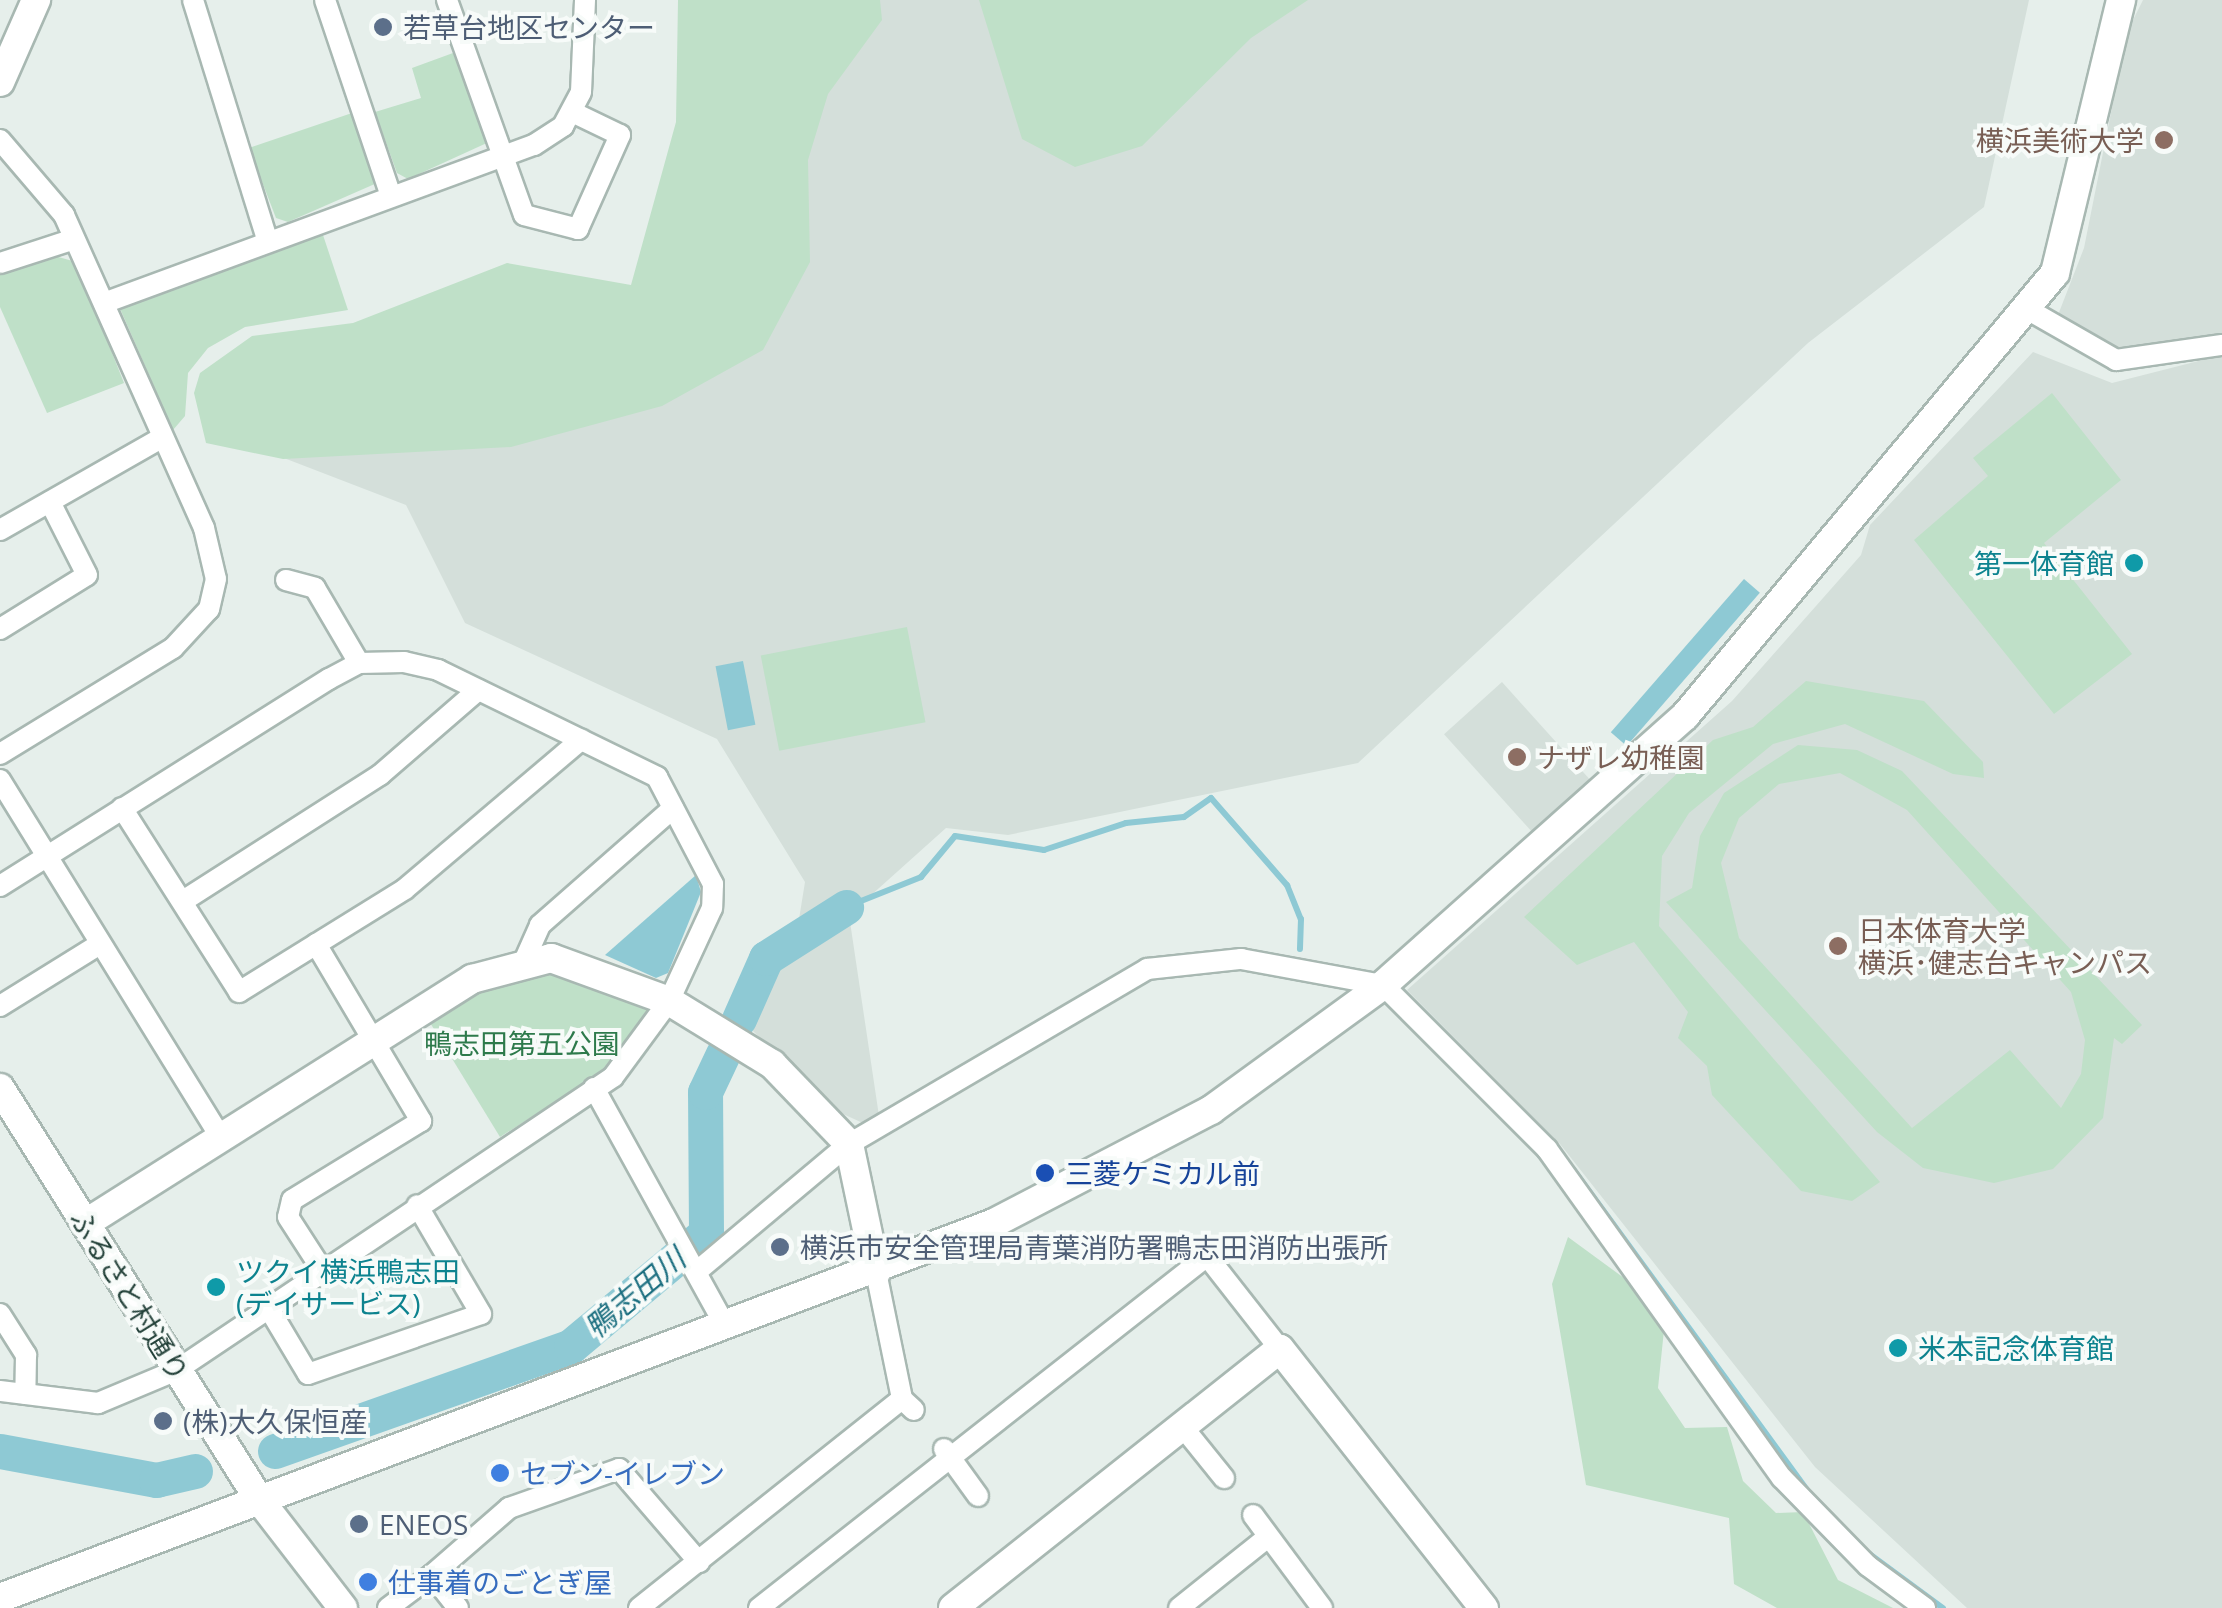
<!DOCTYPE html>
<meta charset="utf-8">
<style>
body{margin:0}
#map{position:relative;width:2222px;height:1608px;overflow:hidden;background:#e6efeb;font-family:"Open Sans","Noto Sans JP",sans-serif}
div>[style]{position:absolute}
.built>*{inset:0;background:#d4dfda;transform-origin:0 0}
.green>*{inset:0;background:#bfe0c8;transform-origin:0 0}
.water>*{inset:0;background:#8ec9d4;transform-origin:0 0}
.stream>*{height:6px;margin:-3px;padding:0 3px;transform-origin:3px;border-radius:3px;background:#8ec9d4}
.river>*{height:35px;margin:-17.5px;padding:0 17.5px;transform-origin:17.5px;border-radius:17.5px;background:#8ec9d4}
.roads{filter:drop-shadow(2px 0 #a8b8b2) drop-shadow(-2px 0 #a8b8b2) drop-shadow(0 2px #a8b8b2) drop-shadow(0 -2px #a8b8b2)}
.street>*{height:20px;margin:-10px;padding:0 10px;transform-origin:10px;border-radius:10px;background:#fff}
.secondary>*{height:28px;margin:-14px;padding:0 14px;transform-origin:14px;border-radius:14px;background:#fff}
.dots>*{width:28px;height:28px;translate:-50% -50%;box-sizing:border-box;border:5px solid #f7fbf9;border-radius:50%}
span{translate:-50% -50%;white-space:nowrap;text-align:center;line-height:1.15;-webkit-text-stroke:8px #f7fbf9;paint-order:stroke}
.service-label{font-size:28px;color:#4e5e75}
.left{translate:0 -50%;text-align:left}
.education-label{font-size:28px;color:#785e54}
.right{translate:-100% -50%;text-align:right}
.culture-label{font-size:28px;color:#0d838f}
.park-label{font-size:28px;color:#2d7a4b}
.transit-label{font-size:28px;color:#164399}
.street-label{font-size:28px;color:#24423a}
.shop-label{font-size:28px;color:#366cbe}
.water-label{font-size:30px;color:#1c6f80;font-style:italic}
</style>
<div id="map">
<div class="built">
<i style="clip-path:polygon(766px 0,2029px 0,1984px 207px,1808px 343px,1358px 763px,1008px 835px,946px 828px,849px 915px,879px 1116px,865px 1124px,830px 1108px,745px 1023px,773px 964px,795px 944px,805px 882px,717px 739px,465px 623px,406px 505px,214px 431px,716px 358px)"></i>
<i style="clip-path:polygon(2143px 0,2222px 0,2222px 338px,2125px 352px,2058px 315px,2084px 248px,2127px 32px)"></i>
<i style="clip-path:polygon(2033px 352px,2112px 383px,2222px 355px,2222px 1608px,1967px 1608px,1815px 1467px,1560px 1144px,1407px 990px,1732px 701px,1861px 555px,1870px 525px)"></i>
<i style="left:1502px;top:682px;width:132px;height:78px;rotate:48deg"></i>
</div>
<div class="green">
<i style="clip-path:polygon(678px 0,880px 0,882px 20px,828px 94px,808px 160px,810px 262px,763px 350px,662px 406px,511px 447px,283px 459px,206px 443px,194px 393px,200px 373px,252px 336px,353px 323px,507px 263px,631px 285px,676px 122px)"></i>
<i style="clip-path:polygon(979px 0,1308px 0,1251px 38px,1142px 146px,1075px 167px,1022px 139px)"></i>
<i style="clip-path:polygon(453px 53px,489px 142px,408px 179px,397px 173px,375px 112px,421px 98px,412px 68px)"></i>
<i style="clip-path:polygon(352px 113px,377px 183px,288px 222px,276px 218px,249px 148px)"></i>
<i style="clip-path:polygon(322px 232px,348px 310px,245px 327px,208px 348px,188px 373px,185px 416px,173px 430px,118px 304px)"></i>
<i style="clip-path:polygon(55px 256px,76px 262px,124px 383px,47px 413px,0 307px,0 275px)"></i>
<i style="clip-path:polygon(2052px 393px,2121px 480px,2044px 543px,2132px 654px,2054px 714px,1914px 540px,1988px 476px,1973px 458px)"></i>
<i style="left:907px;top:627px;width:97px;height:149px;rotate:79deg"></i>
<i style="clip-path:polygon(1806px 681px,1924px 701px,1983px 762px,1984px 778px,1953px 774px,1845px 724px,1773px 744px,1689px 813px,1662px 856px,1659px 926px,1880px 1182px,1852px 1201px,1801px 1191px,1712px 1095px,1707px 1066px,1678px 1038px,1688px 1012px,1634px 942px,1577px 965px,1524px 917px,1713px 740px,1753px 727px)"></i>
<i style="clip-path:polygon(evenodd,1798px 745px,1857px 750px,1902px 771px,2142px 1025px,2122px 1044px,2114px 1038px,2103px 1118px,2053px 1169px,1994px 1183px,1923px 1168px,1877px 1132px,1666px 902px,1692px 888px,1700px 836px,1724px 793px,1798px 745px,1840px 773px,1907px 810px,2071px 992px,2085px 1040px,2081px 1074px,2061px 1108px,2010px 1050px,1912px 1128px,1739px 938px,1721px 863px,1739px 818px,1779px 784px,1840px 773px)"></i>
<i style="clip-path:polygon(547px 971px,646px 1006px,650px 1018px,608px 1068px,500px 1137px,429px 1021px,479px 988px)"></i>
<i style="clip-path:polygon(1568px 1237px,1624px 1278px,1664px 1330px,1658px 1388px,1685px 1428px,1727px 1427px,1743px 1481px,1776px 1513px,1803px 1512px,1838px 1580px,1893px 1608px,1777px 1608px,1734px 1584px,1729px 1518px,1586px 1485px,1552px 1284px)"></i>
</div>
<div class="water">
<i style="left:1744px;top:579px;width:21px;height:203px;rotate:41deg"></i>
<i style="left:743px;top:661px;width:65px;height:28px;rotate:79deg"></i>
<i style="clip-path:polygon(696px 875px,701px 892px,668px 973px,656px 978px,605px 955px)"></i>
</div>
<div class="stream">
<i style="left:846px;top:907px;width:81px;rotate:-21.8deg"></i>
<i style="left:921px;top:877px;width:53px;rotate:-50.3deg"></i>
<i style="left:955px;top:836px;width:90px;rotate:8.9deg"></i>
<i style="left:1044px;top:850px;width:86px;rotate:-18.2deg"></i>
<i style="left:1126px;top:823px;width:58px;rotate:-5.9deg"></i>
<i style="left:1184px;top:817px;width:33px;rotate:-35deg"></i>
<i style="left:1211px;top:798px;width:116px;rotate:48.9deg"></i>
<i style="left:1287px;top:885px;width:37px;rotate:68deg"></i>
<i style="left:1301px;top:919px;width:30px;rotate:92deg"></i>
<i style="left:1573px;top:1169px;width:397px;rotate:53.9deg"></i>
<i style="left:1868px;top:1553px;width:93px;rotate:36.3deg"></i>
</div>
<div class="river">
<i style="left:739px;top:1019px;width:67px;rotate:-66.1deg"></i>
<i style="left:766px;top:958px;width:95px;rotate:-32.5deg"></i>
<i style="left:0;top:1451px;width:159px;rotate:10.5deg"></i>
<i style="left:156px;top:1480px;width:40px;rotate:-13deg"></i>
<i style="left:275px;top:1451px;width:314px;rotate:-19.5deg"></i>
<i style="left:571px;top:1346px;width:176px;rotate:-39.9deg"></i>
<i style="left:706px;top:1233px;width:141px;rotate:-90.4deg"></i>
<i style="left:705px;top:1092px;width:42px;rotate:-64.7deg"></i>
</div>
<div class="roads">
<div class="street">
<i style="left:193px;top:0;width:250px;rotate:72.8deg"></i>
<i style="left:325px;top:0;width:207px;rotate:71.4deg"></i>
<i style="left:447px;top:0;width:228px;rotate:70.3deg"></i>
<i style="left:524px;top:215px;width:56px;rotate:14.5deg"></i>
<i style="left:578px;top:229px;width:103px;rotate:-65.9deg"></i>
<i style="left:620px;top:135px;width:53px;rotate:-154.4deg"></i>
<i style="left:0;top:140px;width:99px;rotate:49.5deg"></i>
<i style="left:64px;top:215px;width:343px;rotate:65.9deg"></i>
<i style="left:204px;top:528px;width:52px;rotate:76.8deg"></i>
<i style="left:216px;top:579px;width:31px;rotate:103deg"></i>
<i style="left:209px;top:609px;width:53px;rotate:132.7deg"></i>
<i style="left:173px;top:648px;width:203px;rotate:148.5deg"></i>
<i style="left:0;top:263px;width:75px;rotate:-17.9deg"></i>
<i style="left:104px;top:303px;width:458px;rotate:-20.2deg"></i>
<i style="left:534px;top:145px;width:35px;rotate:-33deg"></i>
<i style="left:563px;top:126px;width:38px;rotate:-62deg"></i>
<i style="left:581px;top:92px;width:92px;rotate:-87.5deg"></i>
<i style="left:2027px;top:309px;width:103px;rotate:29.8deg"></i>
<i style="left:2116px;top:360px;width:107px;rotate:-8.1deg"></i>
<i style="left:0;top:530px;width:185px;rotate:-29.7deg"></i>
<i style="left:286px;top:580px;width:30px;rotate:15deg"></i>
<i style="left:315px;top:588px;width:87px;rotate:59.6deg"></i>
<i style="left:0;top:629px;width:102px;rotate:-31.8deg"></i>
<i style="left:87px;top:575px;width:82px;rotate:-116.9deg"></i>
<i style="left:0;top:780px;width:418px;rotate:58.3deg"></i>
<i style="left:122px;top:808px;width:218px;rotate:57.5deg"></i>
<i style="left:239px;top:992px;width:195px;rotate:-31.8deg"></i>
<i style="left:405px;top:889px;width:231px;rotate:-40.3deg"></i>
<i style="left:0;top:886px;width:389px;rotate:-32.2deg"></i>
<i style="left:329px;top:679px;width:34px;rotate:-28deg"></i>
<i style="left:359px;top:663px;width:45px;rotate:-1.3deg"></i>
<i style="left:404px;top:662px;width:35px;rotate:13deg"></i>
<i style="left:438px;top:670px;width:244px;rotate:26deg"></i>
<i style="left:657px;top:777px;width:121px;rotate:62.4deg"></i>
<i style="left:713px;top:884px;width:24px;rotate:92deg"></i>
<i style="left:712px;top:908px;width:102px;rotate:114.8deg"></i>
<i style="left:669px;top:1001px;width:94px;rotate:126.4deg"></i>
<i style="left:613px;top:1077px;width:525px;rotate:146.1deg"></i>
<i style="left:177px;top:1370px;width:86px;rotate:157.3deg"></i>
<i style="left:98px;top:1403px;width:99px;rotate:-173deg"></i>
<i style="left:183px;top:901px;width:234px;rotate:-32.6deg"></i>
<i style="left:380px;top:775px;width:130px;rotate:-40.9deg"></i>
<i style="left:316px;top:944px;width:206px;rotate:59.3deg"></i>
<i style="left:421px;top:1121px;width:151px;rotate:148.5deg"></i>
<i style="left:292px;top:1200px;width:17px;rotate:103deg"></i>
<i style="left:288px;top:1217px;width:61px;rotate:57.1deg"></i>
<i style="left:525px;top:959px;width:37px;rotate:-66deg"></i>
<i style="left:540px;top:925px;width:177px;rotate:-41.3deg"></i>
<i style="left:0;top:1006px;width:118px;rotate:-31.8deg"></i>
<i style="left:594px;top:1088px;width:273px;rotate:61.1deg"></i>
<i style="left:701px;top:1268px;width:193px;rotate:-40deg"></i>
<i style="left:849px;top:1144px;width:346px;rotate:-30.4deg"></i>
<i style="left:1147px;top:969px;width:95px;rotate:-6.1deg"></i>
<i style="left:1241px;top:959px;width:144px;rotate:10.4deg"></i>
<i style="left:1383px;top:985px;width:232px;rotate:45deg"></i>
<i style="left:1547px;top:1149px;width:404px;rotate:54.5deg"></i>
<i style="left:1782px;top:1478px;width:123px;rotate:45.7deg"></i>
<i style="left:1868px;top:1566px;width:71px;rotate:36.4deg"></i>
<i style="left:876px;top:1272px;width:130px;rotate:78.4deg"></i>
<i style="left:902px;top:1399px;width:16px;rotate:43deg"></i>
<i style="left:268px;top:1307px;width:78px;rotate:59.2deg"></i>
<i style="left:308px;top:1374px;width:183px;rotate:-19.1deg"></i>
<i style="left:481px;top:1314px;width:126px;rotate:-120.4deg"></i>
<i style="left:0;top:1314px;width:49px;rotate:57.6deg"></i>
<i style="left:26px;top:1355px;width:39px;rotate:91deg"></i>
<i style="left:1182px;top:1426px;width:67px;rotate:51.1deg"></i>
<i style="left:944px;top:1449px;width:58px;rotate:54.1deg"></i>
<i style="left:1253px;top:1515px;width:116px;rotate:53.4deg"></i>
<i style="left:388px;top:1608px;width:55px;rotate:-36.9deg"></i>
<i style="left:458px;top:1608px;width:42px;rotate:-128.2deg"></i>
<i style="left:432px;top:1575px;width:102px;rotate:-41deg"></i>
<i style="left:509px;top:1508px;width:117px;rotate:-19.5deg"></i>
<i style="left:619px;top:1469px;width:123px;rotate:49.3deg"></i>
<i style="left:639px;top:1608px;width:336px;rotate:-38.5deg"></i>
<i style="left:759px;top:1608px;width:570px;rotate:-38.16deg"></i>
<i style="left:1207px;top:1256px;width:118px;rotate:51.9deg"></i>
<i style="left:1179px;top:1608px;width:114px;rotate:-38.6deg"></i>
</div>
<div class="secondary">
<i style="left:0;top:82px;width:90px;rotate:-66.3deg"></i>
<i style="left:0;top:1088px;width:489px;rotate:57.8deg"></i>
<i style="left:261px;top:1502px;width:134px;rotate:52.3deg"></i>
<i style="left:86px;top:1223px;width:457px;rotate:-32.3deg"></i>
<i style="left:472px;top:979px;width:82px;rotate:-14.9deg"></i>
<i style="left:551px;top:958px;width:126px;rotate:20deg"></i>
<i style="left:669px;top:1001px;width:121px;rotate:31.5deg"></i>
<i style="left:772px;top:1064px;width:111px;rotate:46.1deg"></i>
<i style="left:849px;top:1144px;width:131px;rotate:78.1deg"></i>
<i style="left:0;top:1598px;width:1062px;rotate:-20.67deg"></i>
<i style="left:994px;top:1223px;width:245px;rotate:-27.5deg"></i>
<i style="left:1211px;top:1110px;width:213px;rotate:-36deg"></i>
<i style="left:1383px;top:985px;width:404px;rotate:-41.7deg"></i>
<i style="left:1685px;top:716px;width:577px;rotate:-50.13deg"></i>
<i style="left:2055px;top:273px;width:281px;rotate:-76.4deg"></i>
<i style="left:953px;top:1608px;width:417px;rotate:-38.4deg"></i>
<i style="left:1280px;top:1349px;width:330px;rotate:51.8deg"></i>
</div>
</div>
<div class="dots">
<i style="left:383px;top:27px;background:#5c6f8a"></i>
<i style="left:2164px;top:140px;background:#8d6e63"></i>
<i style="left:2134px;top:563px;background:#0f9aa8"></i>
<i style="left:1517px;top:757px;background:#8d6e63"></i>
<i style="left:1838px;top:946px;background:#8d6e63"></i>
<i style="left:1045px;top:1173px;background:#1a4fb4"></i>
<i style="left:780px;top:1247px;background:#5c6f8a"></i>
<i style="left:216px;top:1287px;background:#0f9aa8"></i>
<i style="left:1898px;top:1348px;background:#0f9aa8"></i>
<i style="left:163px;top:1421px;background:#5c6f8a"></i>
<i style="left:500px;top:1473px;background:#3f7fe0"></i>
<i style="left:359px;top:1524px;background:#5c6f8a"></i>
<i style="left:368px;top:1582px;background:#3f7fe0"></i>
</div>
<div class="service-label">
<span class="left" style="left:403px;top:27px">若草台地区センター</span>
<span class="left" style="left:800px;top:1247px">横浜市安全管理局青葉消防署鴨志田消防出張所</span>
<span class="left" style="left:183px;top:1421px">(株)大久保恒産</span>
<span class="left" style="left:379px;top:1524px">ENEOS</span>
</div>
<div class="education-label">
<span class="right" style="left:2144px;top:140px">横浜美術大学</span>
<span class="left" style="left:1537px;top:757px">ナザレ幼稚園</span>
<span class="left" style="left:1858px;top:946px">日本体育大学<br>横浜･健志台キャンパス</span>
</div>
<div class="culture-label">
<span class="right" style="left:2114px;top:563px">第一体育館</span>
<span class="left" style="left:236px;top:1287px">ツクイ横浜鴨志田<br>(デイサービス)</span>
<span class="left" style="left:1918px;top:1348px">米本記念体育館</span>
</div>
<div class="park-label">
<span style="left:522px;top:1043px">鴨志田第五公園</span>
</div>
<div class="transit-label">
<span class="left" style="left:1065px;top:1173px">三菱ケミカル前</span>
</div>
<div class="street-label">
<span style="left:130px;top:1295px;rotate:58deg">ふるさと村通り</span>
</div>
<div class="shop-label">
<span class="left" style="left:520px;top:1473px">セブン-イレブン</span>
<span class="left" style="left:388px;top:1582px">仕事着のごとぎ屋</span>
</div>
<div class="water-label">
<span style="left:635px;top:1293px;rotate:-40deg">鴨志田川</span>
</div>
</div>
